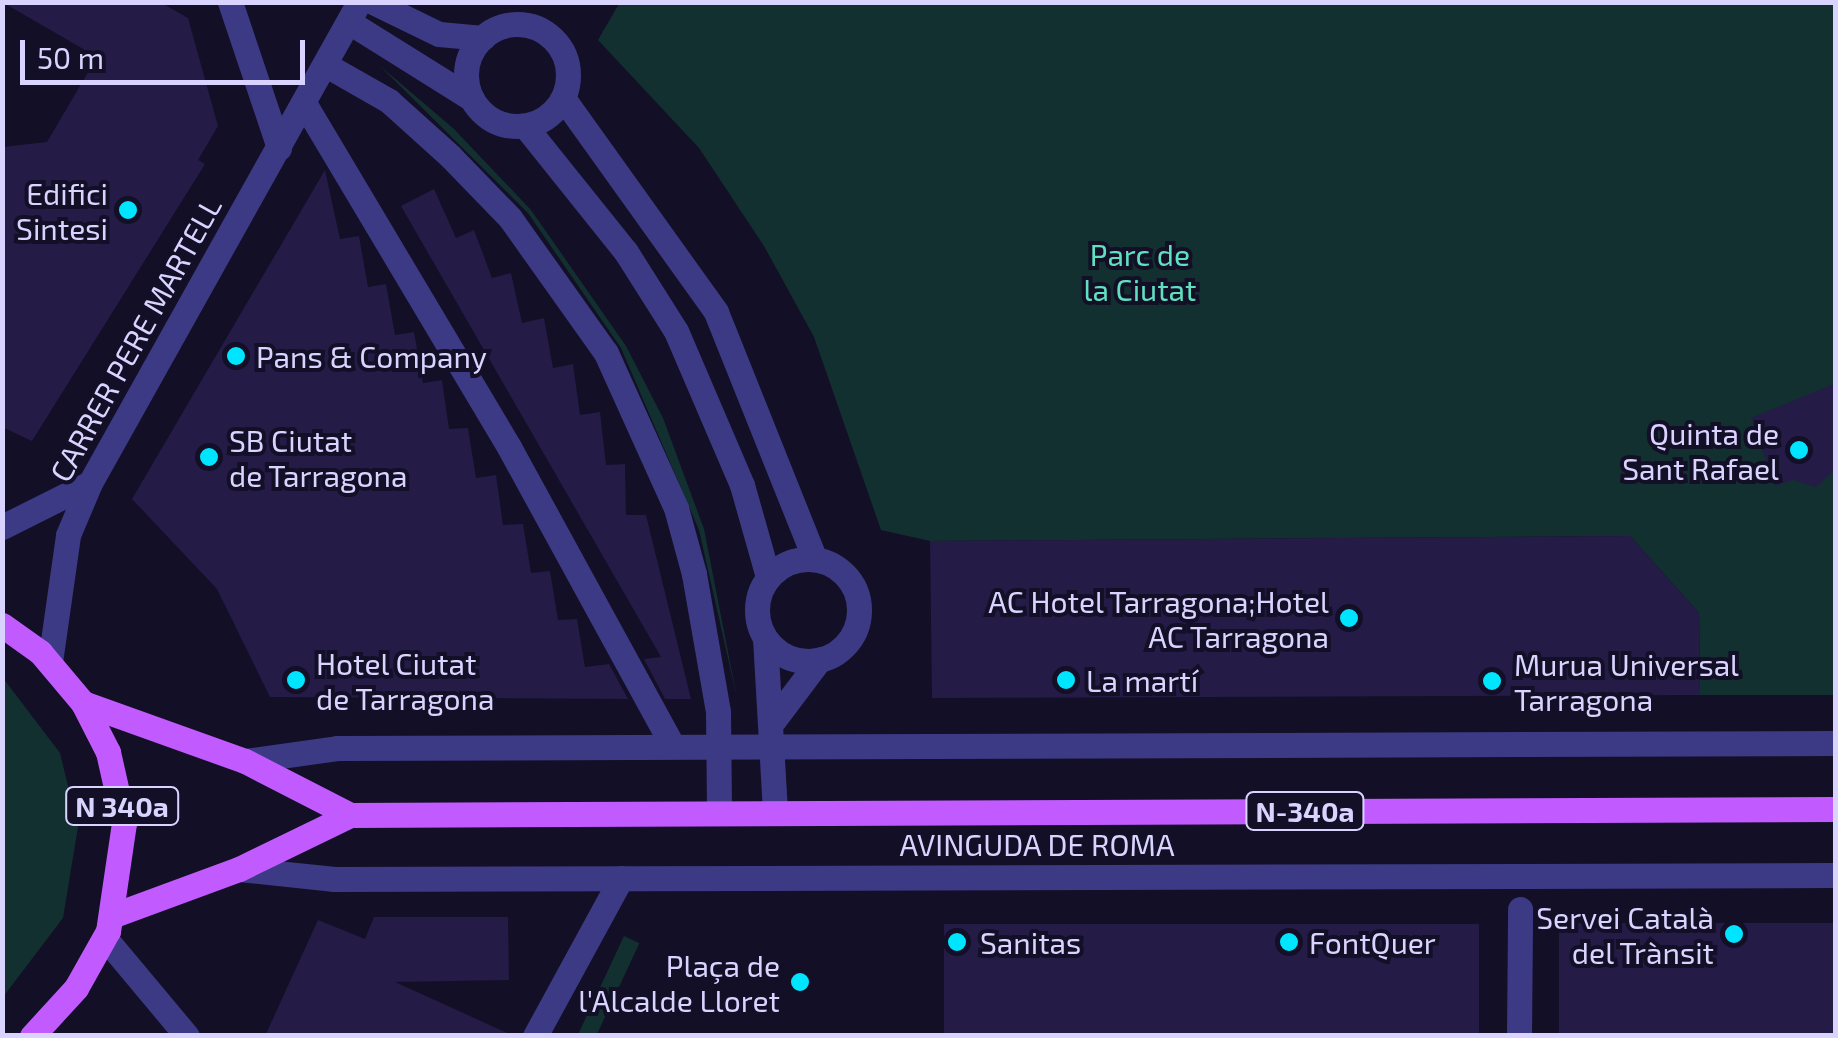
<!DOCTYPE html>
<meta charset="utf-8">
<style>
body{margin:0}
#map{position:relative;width:1838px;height:1038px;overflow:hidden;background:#130f26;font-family:"Exo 2",sans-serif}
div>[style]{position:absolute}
.green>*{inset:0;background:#12302f;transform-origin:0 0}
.building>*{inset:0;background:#241b47;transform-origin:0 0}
.minor>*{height:25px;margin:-12.5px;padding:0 12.5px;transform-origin:12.5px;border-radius:12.5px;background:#3d3a85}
.minor>.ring{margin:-12.5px;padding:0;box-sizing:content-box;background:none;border:25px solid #3d3a85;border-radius:50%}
.major>*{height:25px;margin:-12.5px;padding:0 12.5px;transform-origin:12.5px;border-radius:12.5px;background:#c25bff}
.dots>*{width:28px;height:28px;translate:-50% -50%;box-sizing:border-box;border:5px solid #130f26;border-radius:50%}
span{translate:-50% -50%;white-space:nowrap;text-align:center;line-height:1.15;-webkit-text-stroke:8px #130f26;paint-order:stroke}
.shield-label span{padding:2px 8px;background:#130f26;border:2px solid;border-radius:8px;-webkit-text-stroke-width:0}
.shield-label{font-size:28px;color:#d9d4ff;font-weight:700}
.poi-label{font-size:30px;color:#d9d4ff}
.right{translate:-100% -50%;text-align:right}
.left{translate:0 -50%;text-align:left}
.park-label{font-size:30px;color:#5fe0c0}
.street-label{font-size:30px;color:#d9d4ff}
.frame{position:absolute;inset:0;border:5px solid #d9d4ff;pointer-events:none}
.scale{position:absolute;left:20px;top:40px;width:285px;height:45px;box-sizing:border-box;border:5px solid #d9d4ff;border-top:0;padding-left:12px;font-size:30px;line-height:35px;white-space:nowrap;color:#d9d4ff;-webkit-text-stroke:8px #130f26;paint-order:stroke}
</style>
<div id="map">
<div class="green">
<i style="clip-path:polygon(620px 2px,1835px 3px,1835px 695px,1700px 695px,1699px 613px,1630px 536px,930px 541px,881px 530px,814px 337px,764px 246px,699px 148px,598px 40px)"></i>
<i style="clip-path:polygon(379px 65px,454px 129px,531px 210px,626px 346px,663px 418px,704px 529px,737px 698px,699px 530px,621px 348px,528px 213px)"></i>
<i style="clip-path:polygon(3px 678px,60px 753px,78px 827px,63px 918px,3px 997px)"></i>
<i style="left:624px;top:936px;width:17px;height:113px;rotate:25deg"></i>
</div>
<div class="building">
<i style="clip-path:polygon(2px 2px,160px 2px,188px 18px,218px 126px,198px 160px,205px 164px,32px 441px,2px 427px,2px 147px,47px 142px,97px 57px)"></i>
<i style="clip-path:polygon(325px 170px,340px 239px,359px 236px,368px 287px,386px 284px,395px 335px,414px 332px,423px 383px,442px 380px,449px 429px,468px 428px,476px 478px,496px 475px,503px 525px,523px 524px,531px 573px,550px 571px,558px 620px,577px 619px,585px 667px,609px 664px,628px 699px,270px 697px,217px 589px,132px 499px)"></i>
<i style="clip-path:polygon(434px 189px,456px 238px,474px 230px,492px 278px,511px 273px,522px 323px,544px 318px,553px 368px,573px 364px,580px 415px,600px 412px,606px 465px,625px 464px,626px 515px,646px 515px,691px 699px,665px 699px,644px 659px,661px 657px,401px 206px)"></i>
<i style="clip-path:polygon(1836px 383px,1836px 469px,1816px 487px,1793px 480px,1775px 486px,1751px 418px)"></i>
<i style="clip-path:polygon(1630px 536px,1699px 613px,1700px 695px,932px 698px,930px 541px)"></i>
<i style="clip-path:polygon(374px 917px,508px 917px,509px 980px,395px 982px,514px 1036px,265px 1036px,318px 920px,365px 939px)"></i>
<i style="left:1836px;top:923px;width:113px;height:277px;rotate:90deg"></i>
<i style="left:1479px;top:924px;width:112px;height:535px;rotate:90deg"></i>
</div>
<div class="minor">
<i style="left:230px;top:2px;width:154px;rotate:71.4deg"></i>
<i style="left:373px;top:2px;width:73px;rotate:25.9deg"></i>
<i style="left:439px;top:34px;width:44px;rotate:5.2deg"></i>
<i style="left:349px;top:22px;width:145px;rotate:32deg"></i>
<i class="ring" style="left:466px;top:24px;width:77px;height:77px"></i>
<i style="left:326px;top:65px;width:73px;rotate:29.7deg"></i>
<i style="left:389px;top:101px;width:82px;rotate:42deg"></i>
<i style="left:450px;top:156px;width:86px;rotate:45.9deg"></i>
<i style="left:510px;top:218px;width:166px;rotate:54.6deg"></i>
<i style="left:606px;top:353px;width:170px;rotate:65.7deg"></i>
<i style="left:676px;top:508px;width:68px;rotate:74.7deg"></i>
<i style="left:694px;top:574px;width:140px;rotate:80.1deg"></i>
<i style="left:718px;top:712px;width:101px;rotate:89.4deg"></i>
<i style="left:563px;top:98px;width:263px;rotate:54.4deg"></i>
<i style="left:716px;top:312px;width:266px;rotate:68.2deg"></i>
<i style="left:304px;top:103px;width:400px;rotate:59.2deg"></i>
<i style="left:509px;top:447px;width:340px;rotate:61.3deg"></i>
<i style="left:525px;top:126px;width:161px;rotate:51.3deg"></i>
<i style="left:626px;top:252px;width:93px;rotate:57.7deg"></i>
<i style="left:676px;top:331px;width:168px;rotate:66.8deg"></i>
<i style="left:742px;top:485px;width:96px;rotate:74.2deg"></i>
<i style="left:2px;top:527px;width:98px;rotate:-26.6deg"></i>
<i class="ring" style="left:757px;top:559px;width:77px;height:77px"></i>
<i style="left:765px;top:638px;width:174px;rotate:86.7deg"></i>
<i style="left:50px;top:662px;width:128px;rotate:-81.9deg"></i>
<i style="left:68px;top:535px;width:56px;rotate:-67.1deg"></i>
<i style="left:90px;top:483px;width:551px;rotate:-60.78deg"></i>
<i style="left:774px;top:720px;width:76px;rotate:-53deg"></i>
<i style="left:245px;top:761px;width:93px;rotate:-8deg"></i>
<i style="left:337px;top:748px;width:1499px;rotate:-0.19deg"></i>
<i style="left:239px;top:869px;width:96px;rotate:6deg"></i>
<i style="left:334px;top:879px;width:1502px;rotate:-0.15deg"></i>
<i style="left:105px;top:938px;width:128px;rotate:50.1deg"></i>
<i style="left:535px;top:1036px;width:180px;rotate:-61.4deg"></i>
<i style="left:1519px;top:1036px;width:127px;rotate:-89.5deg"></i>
</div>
<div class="major">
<i style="left:2px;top:625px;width:47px;rotate:35.4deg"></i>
<i style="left:40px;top:652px;width:67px;rotate:49.9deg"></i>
<i style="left:83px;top:703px;width:55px;rotate:63deg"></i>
<i style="left:108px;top:752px;width:73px;rotate:77.3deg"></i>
<i style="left:124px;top:823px;width:109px;rotate:98.4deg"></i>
<i style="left:108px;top:931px;width:65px;rotate:119.3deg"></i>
<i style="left:76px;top:988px;width:65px;rotate:132.5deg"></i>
<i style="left:83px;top:703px;width:172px;rotate:19.7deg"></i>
<i style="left:245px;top:761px;width:118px;rotate:27.2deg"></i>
<i style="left:350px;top:815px;width:1486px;rotate:-0.23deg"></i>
<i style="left:114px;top:915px;width:133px;rotate:-20.2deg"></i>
<i style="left:239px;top:869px;width:123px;rotate:-25.9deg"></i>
</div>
<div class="dots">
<i style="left:128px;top:210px;background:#00e5ff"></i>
<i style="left:236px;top:356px;background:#00e5ff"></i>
<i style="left:1799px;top:450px;background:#00e5ff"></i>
<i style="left:209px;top:457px;background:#00e5ff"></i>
<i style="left:1349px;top:618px;background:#00e5ff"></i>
<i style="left:296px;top:680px;background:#00e5ff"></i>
<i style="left:1066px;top:680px;background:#00e5ff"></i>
<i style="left:1492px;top:681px;background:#00e5ff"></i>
<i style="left:1734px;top:934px;background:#00e5ff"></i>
<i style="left:957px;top:942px;background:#00e5ff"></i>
<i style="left:1289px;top:942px;background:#00e5ff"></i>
<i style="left:800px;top:982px;background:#00e5ff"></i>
</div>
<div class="shield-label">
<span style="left:122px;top:806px">N 340a</span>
<span style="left:1305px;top:811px">N-340a</span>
</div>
<div class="poi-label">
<span class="right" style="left:108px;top:210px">Edifici<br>Sintesi</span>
<span class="left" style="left:256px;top:356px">Pans &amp; Company</span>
<span class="right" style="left:1779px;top:450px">Quinta de<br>Sant Rafael</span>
<span class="left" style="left:229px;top:457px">SB Ciutat<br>de Tarragona</span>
<span class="right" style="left:1329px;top:618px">AC Hotel Tarragona;Hotel<br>AC Tarragona</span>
<span class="left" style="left:316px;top:680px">Hotel Ciutat<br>de Tarragona</span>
<span class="left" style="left:1514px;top:681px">Murua Universal<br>Tarragona</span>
<span class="left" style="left:1086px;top:680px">La martí</span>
<span class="right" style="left:1714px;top:934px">Servei Català<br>del Trànsit</span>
<span class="left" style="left:980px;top:942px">Sanitas</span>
<span class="left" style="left:1309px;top:942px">FontQuer</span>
<span class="right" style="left:780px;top:982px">Plaça de<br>l'Alcalde Lloret</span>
</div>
<div class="park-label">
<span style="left:1140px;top:271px">Parc de<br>la Ciutat</span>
</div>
<div class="street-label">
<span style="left:135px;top:339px;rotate:-61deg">CARRER PERE MARTELL</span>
<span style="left:1037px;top:844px">AVINGUDA DE ROMA</span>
</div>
<div class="frame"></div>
<div class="scale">50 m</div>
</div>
